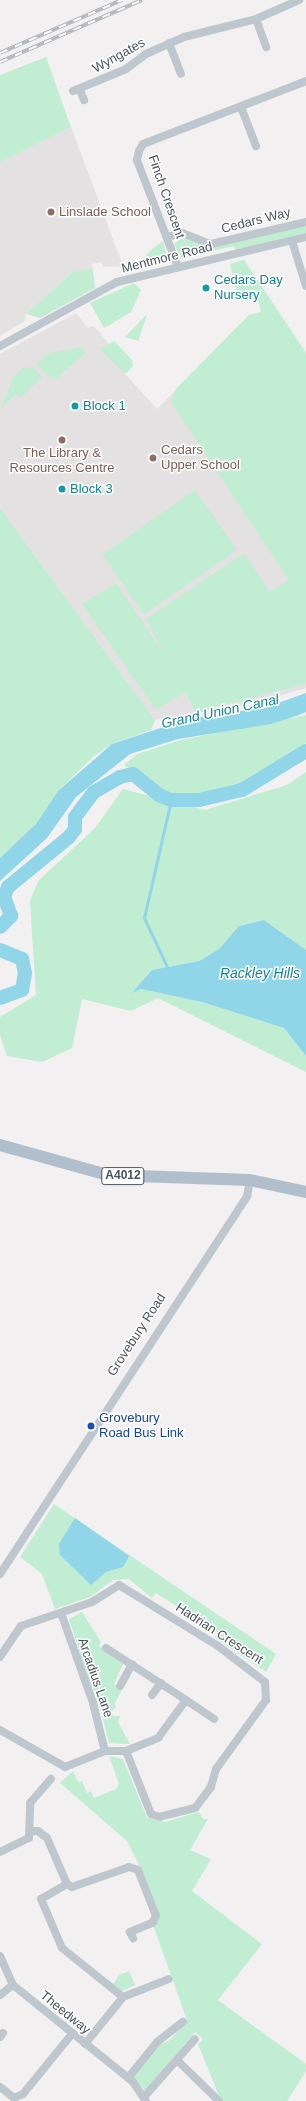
<!DOCTYPE html>
<style>
body{margin:0}
#map{position:relative;width:306px;height:2101px;overflow:hidden;background:#f2f0f0;font-family:Arial,sans-serif}
div>[style]{position:absolute}
.education>*{inset:0;background:#e3e1e1}
.green>*{inset:0;background:#c1edd2;transform-origin:0 0}
.water>*{inset:0;background:#90d6e8}
.stream>*{height:2.5px;margin:-1.25px;padding:0 1.25px;transform-origin:1.25px;border-radius:1.25px;background:#90d6e8}
.river>*{height:14px;margin:-7px;padding:0 7px;transform-origin:7px;border-radius:7px;background:#90d6e8}
.street>*{height:8px;margin:-4px;padding:0 4px;transform-origin:4px;border-radius:4px;background:#bfc7ce}
.primary>*{height:12px;margin:-6px;padding:0 6px;transform-origin:6px;border-radius:6px;background:#b1bfcd}
.rail>*{height:4px;margin-top:-2px;transform-origin:0;background:repeating-linear-gradient(90deg,#fff 0 8px,#b2b5ba 0 16px);box-sizing:border-box;border-block:1px solid #b2b5ba}
.dots>*{width:11px;height:11px;translate:-50% -50%;box-sizing:border-box;border:2px solid #fff;border-radius:50%}
span{translate:-50% -50%;white-space:nowrap;text-align:center;line-height:1.15;-webkit-text-stroke:3px #fff;paint-order:stroke}
.shield-label span{padding:1px 3px;background:#fff;border:1px solid;border-radius:3px;-webkit-text-stroke-width:0}
.shield-label{font-size:12px;color:#49535c;font-weight:700}
.street-label{font-size:13px;color:#49535c}
.education-label{font-size:13px;color:#785e54}
.left{translate:0 -50%;text-align:left}
.culture-label{font-size:13px;color:#0d838f}
.transit-label{font-size:13px;color:#164399}
.water-label{font-size:14px;color:#13819e;font-style:italic}
</style>
<div id="map">
<div class="education">
<i style="clip-path:polygon(71px 127px,123px 266px,103px 267px,102px 262px,92px 264px,93px 269px,74px 271px,26px 314px,25px 321px,0 336px,0 162px)"></i>
<i style="clip-path:polygon(244px 260px,306px 353px,306px 688px,254px 703px,155px 720px,0 508px,0 354px,76px 313px,88px 328px,93px 326px,99px 331px,128px 371px,125px 374px,157px 409px,249px 315px,261px 312px,259px 302px,253px 303px,251px 296px,239px 299px,230px 264px)"></i>
</div>
<div class="green">
<i style="clip-path:polygon(46px 57px,71px 127px,0 162px,0 75px)"></i>
<i style="clip-path:polygon(306px 225px,306px 233px,236px 250px,234px 246px,181px 258px,174px 244px,182px 237px,200px 244px)"></i>
<i style="clip-path:polygon(163px 241px,168px 260px,134px 269px,151px 250px)"></i>
<i style="clip-path:polygon(244px 260px,306px 353px,306px 684px,196px 712px,185px 692px,156px 710px,82px 604px,116px 583px,165px 655px,146px 619px,244px 553px,270px 592px,289px 580px,171px 402px,176px 389px,249px 315px,261px 312px,259px 302px,253px 303px,251px 296px,239px 299px,230px 264px)"></i>
<i style="clip-path:polygon(93px 269px,95px 288px,40px 318px,26px 314px,74px 271px)"></i>
<i style="clip-path:polygon(134px 283px,141px 290px,131px 312px,104px 328px,90px 303px)"></i>
<i style="clip-path:polygon(147px 315px,138px 341px,125px 337px,146px 315px)"></i>
<i style="clip-path:polygon(114px 341px,132px 360px,133px 366px,125px 374px,100px 349px)"></i>
<i style="clip-path:polygon(83px 347px,85px 353px,57px 378px,51px 379px,36px 364px,49px 353px)"></i>
<i style="clip-path:polygon(25px 367px,33px 367px,42px 377px,20px 398px,15px 394px,0 410px,14px 376px)"></i>
<i style="left:195px;top:490px;width:73px;height:113px;rotate:55deg"></i>
<i style="clip-path:polygon(0 508px,155px 720px,151px 730px,112px 744px,93px 757px,58px 791px,36px 824px,0 858px)"></i>
<i style="clip-path:polygon(306px 715px,306px 743px,240px 786px,192px 796px,173px 795px,155px 787px,124px 765px,137px 754px,181px 740px)"></i>
<i style="clip-path:polygon(306px 772px,306px 950px,264px 920px,239px 926px,219px 949px,199px 961px,167px 967px,132px 992px,141px 989px,202px 1002px,284px 1028px,306px 1056px,306px 1072px,158px 998px,131px 1011px,82px 999px,72px 1048px,42px 1062px,7px 1056px,0 1035px,0 1017px,36px 995px,30px 901px,38px 881px,95px 828px,123px 789px,205px 810px,287px 785px)"></i>
<i style="clip-path:polygon(54px 1504px,276px 1654px,266px 1672px,215px 1638px,218px 1633px,156px 1593px,152px 1598px,129px 1579px,113px 1580px,90px 1597px,55px 1609px,42px 1574px,20px 1557px)"></i>
<i style="clip-path:polygon(82px 1612px,101px 1642px,99px 1646px,123px 1664px,114px 1684px,122px 1689px,115px 1703px,116px 1708px,111px 1711px,113px 1716px,120px 1716px,118px 1722px,130px 1744px,109px 1743px,98px 1698px,77px 1658px,80px 1653px,69px 1619px)"></i>
<i style="clip-path:polygon(109px 1756px,123px 1759px,147px 1818px,165px 1822px,199px 1812px,203px 1819px,208px 1819px,190px 1850px,211px 1859px,192px 1891px,262px 1944px,218px 2000px,306px 2064px,306px 2071px,287px 2101px,221px 2101px,198px 2044px,203px 2039px,195px 2032px,145px 2090px,132px 2076px,157px 2046px,170px 2040px,187px 2020px,153px 1925px,147px 1881px,127px 1841px,60px 1783px,73px 1771px,78px 1782px,82px 1781px,87px 1793px,91px 1791px,94px 1798px,116px 1789px,119px 1784px)"></i>
<i style="clip-path:polygon(129px 1971px,135px 1985px,122px 1991px,113px 1984px,119px 1975px)"></i>
</div>
<div class="water">
<i style="clip-path:polygon(306px 693px,306px 712px,299px 715px,271px 724px,178px 739px,130px 754px,76px 797px,47px 838px,0 881px,0 858px,36px 824px,58px 791px,112px 744px,188px 719px,267px 707px)"></i>
<i style="clip-path:polygon(264px 920px,306px 950px,306px 1056px,284px 1028px,202px 1002px,141px 989px,132px 993px,152px 970px,199px 961px,219px 949px,239px 926px)"></i>
<i style="clip-path:polygon(75px 1518px,129px 1556px,123px 1567px,106px 1572px,91px 1585px,60px 1555px,59px 1544px)"></i>
</div>
<div class="stream">
<i style="left:167px;top:967px;width:54px;rotate:-115.1deg"></i>
<i style="left:144px;top:918px;width:121px;rotate:-77.1deg"></i>
</div>
<div class="river">
<i style="left:0;top:927px;width:16px;rotate:-45deg"></i>
<i style="left:11px;top:916px;width:20px;rotate:-110deg"></i>
<i style="left:4px;top:897px;width:11px;rotate:-68deg"></i>
<i style="left:8px;top:887px;width:79px;rotate:-39.3deg"></i>
<i style="left:69px;top:837px;width:10px;rotate:-53deg"></i>
<i style="left:75px;top:829px;width:12px;rotate:-90deg"></i>
<i style="left:75px;top:817px;width:31px;rotate:-53deg"></i>
<i style="left:94px;top:792px;width:30px;rotate:-30deg"></i>
<i style="left:120px;top:777px;width:13px;rotate:-13deg"></i>
<i style="left:133px;top:774px;width:33px;rotate:39deg"></i>
<i style="left:159px;top:795px;width:13px;rotate:23deg"></i>
<i style="left:171px;top:800px;width:28px"></i>
<i style="left:199px;top:800px;width:44px;rotate:-13.1deg"></i>
<i style="left:242px;top:790px;width:75px;rotate:-31.4deg"></i>
<i style="left:0;top:950px;width:24px;rotate:22deg"></i>
<i style="left:22px;top:959px;width:14px;rotate:78deg"></i>
<i style="left:25px;top:973px;width:17px;rotate:100deg"></i>
<i style="left:22px;top:990px;width:23px;rotate:160deg"></i>
</div>
<div class="street">
<i style="left:256px;top:19px;width:30px;rotate:70deg"></i>
<i style="left:169px;top:43px;width:33px;rotate:69deg"></i>
<i style="left:80px;top:90px;width:11px;rotate:68deg"></i>
<i style="left:73px;top:91px;width:57px;rotate:-22.5deg"></i>
<i style="left:126px;top:69px;width:25px;rotate:-37deg"></i>
<i style="left:146px;top:54px;width:42px;rotate:-24.1deg"></i>
<i style="left:184px;top:37px;width:74px;rotate:-14deg"></i>
<i style="left:256px;top:19px;width:47px;rotate:-23.8deg"></i>
<i style="left:241px;top:107px;width:42px;rotate:69deg"></i>
<i style="left:167px;top:237px;width:16px;rotate:-15deg"></i>
<i style="left:182px;top:233px;width:31px;rotate:21deg"></i>
<i style="left:211px;top:244px;width:98px;rotate:-13deg"></i>
<i style="left:292px;top:241px;width:47px;rotate:72.7deg"></i>
<i style="left:178px;top:267px;width:115px;rotate:-111deg"></i>
<i style="left:137px;top:160px;width:9px;rotate:-77deg"></i>
<i style="left:139px;top:151px;width:8px;rotate:-60deg"></i>
<i style="left:143px;top:144px;width:175px;rotate:-21.1deg"></i>
<i style="left:0;top:346px;width:133px;rotate:-28.7deg"></i>
<i style="left:117px;top:282px;width:194px;rotate:-13.4deg"></i>
<i style="left:0;top:1574px;width:452px;rotate:-56.8deg"></i>
<i style="left:247px;top:1196px;width:16px;rotate:-79deg"></i>
<i style="left:61px;top:1613px;width:96px;rotate:70.4deg"></i>
<i style="left:93px;top:1703px;width:49px;rotate:76deg"></i>
<i style="left:106px;top:1648px;width:95px;rotate:33deg"></i>
<i style="left:0;top:1657px;width:37px;rotate:-56deg"></i>
<i style="left:21px;top:1626px;width:75px;rotate:-18.7deg"></i>
<i style="left:92px;top:1602px;width:32px;rotate:-32deg"></i>
<i style="left:119px;top:1585px;width:116px;rotate:31.6deg"></i>
<i style="left:218px;top:1646px;width:59px;rotate:37.5deg"></i>
<i style="left:265px;top:1682px;width:18px;rotate:87deg"></i>
<i style="left:266px;top:1700px;width:85px;rotate:125.9deg"></i>
<i style="left:216px;top:1769px;width:19px;rotate:106deg"></i>
<i style="left:211px;top:1787px;width:26px;rotate:127deg"></i>
<i style="left:195px;top:1808px;width:36px;rotate:166deg"></i>
<i style="left:160px;top:1817px;width:9px;rotate:-162deg"></i>
<i style="left:151px;top:1814px;width:68px;rotate:-111.6deg"></i>
<i style="left:120px;top:1686px;width:25px;rotate:-61deg"></i>
<i style="left:152px;top:1695px;width:15px;rotate:-53deg"></i>
<i style="left:0;top:1730px;width:75px;rotate:29.6deg"></i>
<i style="left:65px;top:1767px;width:43px;rotate:-21.8deg"></i>
<i style="left:105px;top:1751px;width:21px"></i>
<i style="left:126px;top:1751px;width:35px;rotate:-22deg"></i>
<i style="left:158px;top:1738px;width:47px;rotate:-53.6deg"></i>
<i style="left:186px;top:1700px;width:34px;rotate:34deg"></i>
<i style="left:31px;top:1831px;width:7px"></i>
<i style="left:38px;top:1831px;width:11px;rotate:38deg"></i>
<i style="left:47px;top:1838px;width:50px;rotate:66.5deg"></i>
<i style="left:67px;top:1884px;width:6px;rotate:31deg"></i>
<i style="left:72px;top:1887px;width:60px;rotate:-19.3deg"></i>
<i style="left:129px;top:1867px;width:9px;rotate:18deg"></i>
<i style="left:138px;top:1870px;width:49px;rotate:68.6deg"></i>
<i style="left:156px;top:1916px;width:8px;rotate:120deg"></i>
<i style="left:152px;top:1923px;width:24px;rotate:158deg"></i>
<i style="left:130px;top:1932px;width:7px;rotate:63deg"></i>
<i style="left:0;top:1852px;width:32px;rotate:-26deg"></i>
<i style="left:29px;top:1838px;width:35px;rotate:-88deg"></i>
<i style="left:30px;top:1803px;width:32px;rotate:-49deg"></i>
<i style="left:67px;top:1884px;width:30px;rotate:150deg"></i>
<i style="left:41px;top:1899px;width:53px;rotate:66.8deg"></i>
<i style="left:62px;top:1948px;width:78px;rotate:38.8deg"></i>
<i style="left:0;top:1956px;width:32px;rotate:66deg"></i>
<i style="left:13px;top:1985px;width:154px;rotate:38.9deg"></i>
<i style="left:133px;top:2082px;width:23px;rotate:56deg"></i>
<i style="left:0;top:1995px;width:16px;rotate:-38deg"></i>
<i style="left:0;top:2037px;width:5px;rotate:-53deg"></i>
<i style="left:85px;top:2044px;width:60px;rotate:-51deg"></i>
<i style="left:123px;top:1997px;width:49px;rotate:-21.4deg"></i>
<i style="left:178px;top:2061px;width:57px;rotate:44.3deg"></i>
<i style="left:128px;top:2078px;width:46px;rotate:-51.1deg"></i>
<i style="left:157px;top:2042px;width:33px;rotate:-38deg"></i>
<i style="left:0;top:2087px;width:18px;rotate:38deg"></i>
<i style="left:14px;top:2098px;width:10px;rotate:-24deg"></i>
<i style="left:23px;top:2094px;width:77px;rotate:-50.8deg"></i>
<i style="left:144px;top:2097px;width:77px;rotate:-48.7deg"></i>
</div>
<div class="primary">
<i style="left:0;top:1145px;width:112px;rotate:15.5deg"></i>
<i style="left:108px;top:1175px;width:142px;rotate:2deg"></i>
<i style="left:250px;top:1180px;width:57px;rotate:12.1deg"></i>
</div>
<div class="rail">
<i style="left:0;top:53px;width:133px;rotate:-23.5deg"></i>
<i style="left:0;top:62px;width:155px;rotate:-23.6deg"></i>
</div>
<div class="dots">
<i style="left:51px;top:212px;background:#8d6e63"></i>
<i style="left:206px;top:288px;background:#0f9aa8"></i>
<i style="left:75px;top:406px;background:#0f9aa8"></i>
<i style="left:62px;top:440px;background:#8d6e63"></i>
<i style="left:153px;top:458px;background:#8d6e63"></i>
<i style="left:62px;top:489px;background:#0f9aa8"></i>
<i style="left:91px;top:1426px;background:#1a4fb4"></i>
</div>
<div class="shield-label">
<span style="left:123px;top:1176px">A4012</span>
</div>
<div class="street-label">
<span style="left:119px;top:56px;rotate:-29deg">Wyngates</span>
<span style="left:166px;top:197px;rotate:71deg">Finch Crescent</span>
<span style="left:256px;top:221px;rotate:-14deg">Cedars Way</span>
<span style="left:167px;top:258px;rotate:-14deg">Mentmore Road</span>
<span style="left:137px;top:1335px;rotate:-57deg">Grovebury Road</span>
<span style="left:219px;top:1634px;rotate:33deg">Hadrian Crescent</span>
<span style="left:95px;top:1678px;rotate:71deg">Arcadius Lane</span>
<span style="left:65px;top:2013px;rotate:39deg">Theedway</span>
</div>
<div class="education-label">
<span class="left" style="left:59px;top:212px">Linslade School</span>
<span class="left" style="left:161px;top:458px">Cedars<br>Upper School</span>
<span style="left:62px;top:461px">The Library &amp;<br>Resources Centre</span>
</div>
<div class="culture-label">
<span class="left" style="left:214px;top:288px">Cedars Day<br>Nursery</span>
<span class="left" style="left:83px;top:406px">Block 1</span>
<span class="left" style="left:70px;top:489px">Block 3</span>
</div>
<div class="transit-label">
<span class="left" style="left:99px;top:1426px">Grovebury<br>Road Bus Link</span>
</div>
<div class="water-label">
<span style="left:220px;top:711px;rotate:-12deg">Grand Union Canal</span>
<span style="left:260px;top:973px">Rackley Hills</span>
</div>
</div>
